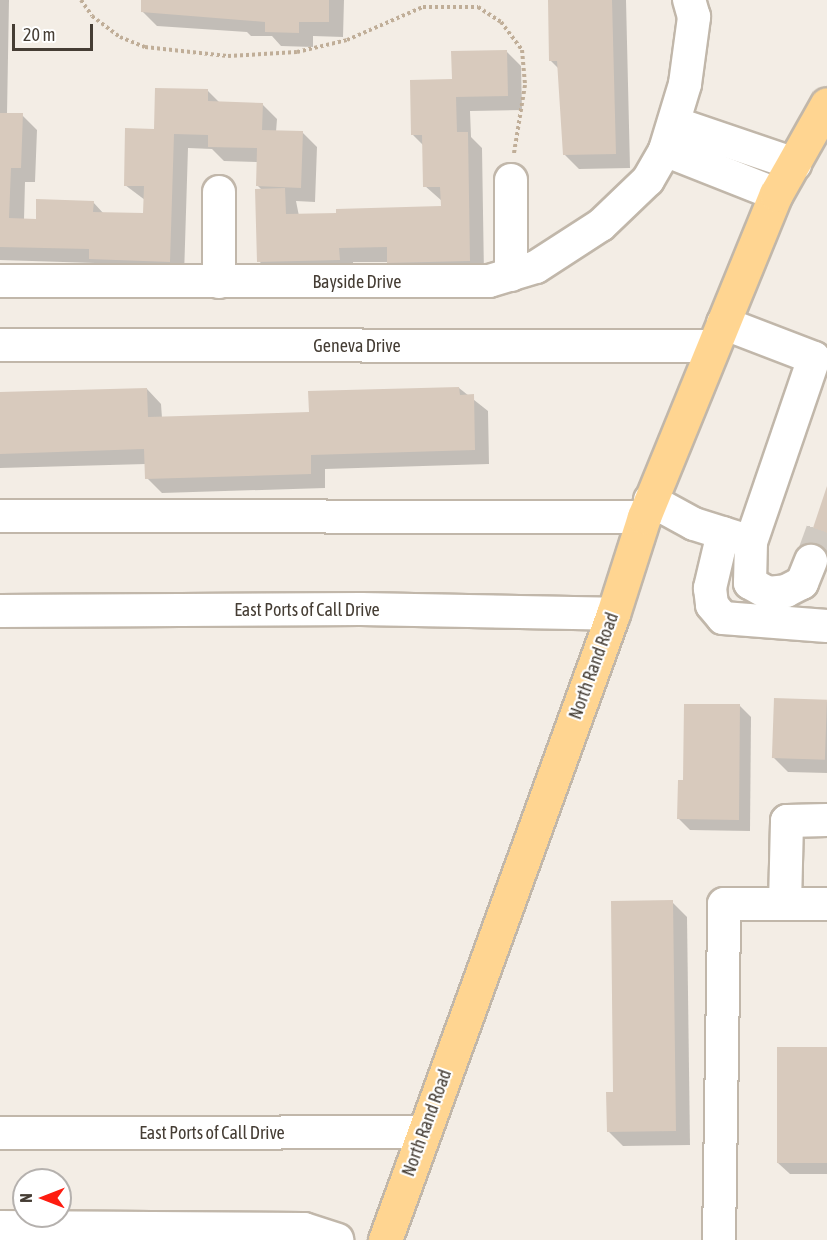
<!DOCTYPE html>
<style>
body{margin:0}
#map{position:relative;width:827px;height:1240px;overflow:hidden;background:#f3ede5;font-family:"Asap Condensed",sans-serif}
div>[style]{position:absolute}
.shadow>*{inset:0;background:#0003}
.building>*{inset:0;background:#d8cabd;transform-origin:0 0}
.minor-tunnel>*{height:32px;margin-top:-16px;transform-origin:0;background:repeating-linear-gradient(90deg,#d0cac2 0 32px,transparent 0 48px)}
.path>*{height:4px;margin-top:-2px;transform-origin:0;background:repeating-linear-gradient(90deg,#c0ae98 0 3px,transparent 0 6px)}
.roads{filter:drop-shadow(2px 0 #c1b7aa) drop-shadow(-2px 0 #c1b7aa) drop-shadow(0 2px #c1b7aa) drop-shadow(0 -2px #c1b7aa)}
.minor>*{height:32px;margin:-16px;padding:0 16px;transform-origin:16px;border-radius:16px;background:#fff}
.major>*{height:33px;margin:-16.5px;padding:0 16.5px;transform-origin:16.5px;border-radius:16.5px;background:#ffd591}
span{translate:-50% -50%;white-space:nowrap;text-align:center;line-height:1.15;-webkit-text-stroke:4.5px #fff;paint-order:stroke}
.street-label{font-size:18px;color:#453d34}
.north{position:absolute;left:12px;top:1168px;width:60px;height:60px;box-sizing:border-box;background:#fff;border:2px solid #b5b1ae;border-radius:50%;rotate:270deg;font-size:16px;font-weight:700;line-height:24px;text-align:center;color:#453d34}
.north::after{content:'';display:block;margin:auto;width:21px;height:27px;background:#fe1c10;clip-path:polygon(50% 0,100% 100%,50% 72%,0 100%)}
.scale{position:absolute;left:12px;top:24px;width:81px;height:27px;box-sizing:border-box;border:3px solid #453d34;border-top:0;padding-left:8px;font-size:18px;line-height:21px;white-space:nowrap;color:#453d34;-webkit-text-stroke:4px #fff;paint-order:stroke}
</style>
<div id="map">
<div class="shadow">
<i style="clip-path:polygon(0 0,9px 0,7px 114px,22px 115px,37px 130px,35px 182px,25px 182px,24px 220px,37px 221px,93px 202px,104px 214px,144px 215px,145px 200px,125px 185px,156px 131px,208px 91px,220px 103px,262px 104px,277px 119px,276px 132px,302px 132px,317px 147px,315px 202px,296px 201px,299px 216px,442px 208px,442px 201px,425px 186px,424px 146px,413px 135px,453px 80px,506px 51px,521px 66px,522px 110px,470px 111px,471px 137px,482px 148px,484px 275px,403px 277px,388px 262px,353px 262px,354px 274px,273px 276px,259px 261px,262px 190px,258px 186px,258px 162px,224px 161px,212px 149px,188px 148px,184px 276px,106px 273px,95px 263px,0 260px)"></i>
<i style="clip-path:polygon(143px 0,344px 0,343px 37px,313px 36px,313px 47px,281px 46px,272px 36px,251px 36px,247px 32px,157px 26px,142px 11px)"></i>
<i style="clip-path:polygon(549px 0,626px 0,630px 168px,579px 169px,565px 155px,559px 69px,551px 61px)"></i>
<i style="clip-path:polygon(459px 388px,488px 411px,489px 464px,325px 469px,325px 488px,162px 493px,147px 478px,146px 464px,0 468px,0 394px,147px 389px,161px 404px,162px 418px,310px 414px)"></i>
<i style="clip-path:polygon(827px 701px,827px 773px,788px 772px,773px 757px)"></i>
<i style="clip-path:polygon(740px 706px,751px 717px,750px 831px,690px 830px,679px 819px,685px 782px)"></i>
<i style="clip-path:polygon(672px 902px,687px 917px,690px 1145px,623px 1146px,608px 1131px,615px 1094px)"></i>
<i style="clip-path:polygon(827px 1049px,827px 1174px,790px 1174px,778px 1163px)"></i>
</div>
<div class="building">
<i style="clip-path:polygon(141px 0,329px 0,329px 22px,299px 22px,299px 33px,265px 32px,265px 22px,141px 12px)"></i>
<i style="clip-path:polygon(548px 0,612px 0,616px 154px,563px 155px,557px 61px,549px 61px)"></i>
<i style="clip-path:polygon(507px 50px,508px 96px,456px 97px,457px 132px,468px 132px,470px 261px,387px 263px,387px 247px,339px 248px,340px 260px,257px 262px,255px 189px,285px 188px,286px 214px,336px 213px,336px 209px,441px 206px,440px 187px,423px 187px,422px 135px,411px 135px,410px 80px,452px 79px,451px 51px)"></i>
<i style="clip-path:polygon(155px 88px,208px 89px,208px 101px,263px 103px,262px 130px,303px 131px,301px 188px,256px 186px,257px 148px,208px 147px,208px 135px,174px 134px,170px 262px,89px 259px,89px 249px,0 247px,0 113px,23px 113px,21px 168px,11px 168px,9px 218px,36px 219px,36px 199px,94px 201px,93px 212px,143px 213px,144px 186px,124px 186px,125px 128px,154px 129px)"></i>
<i style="clip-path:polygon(459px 387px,460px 395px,474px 394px,475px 450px,311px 455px,311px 474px,145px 479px,144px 449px,0 454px,0 392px,147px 388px,148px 417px,309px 412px,308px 391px)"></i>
<i style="clip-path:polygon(827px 486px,827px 566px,803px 558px)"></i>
<i style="left:774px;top:698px;width:53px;height:60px;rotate:2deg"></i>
<i style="clip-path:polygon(684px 704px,740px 704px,739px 820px,677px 819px,678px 780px,683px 780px)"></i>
<i style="clip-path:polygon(673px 900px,676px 1131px,607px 1132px,606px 1092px,613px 1092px,611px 901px)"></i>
<i style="left:777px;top:1047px;width:50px;height:116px"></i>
</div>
<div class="minor-tunnel">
<i style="left:811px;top:561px;width:47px;rotate:-70deg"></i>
</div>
<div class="path">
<i style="left:81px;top:0;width:19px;rotate:55deg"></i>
<i style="left:92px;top:16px;width:35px;rotate:37deg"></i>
<i style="left:120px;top:37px;width:27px;rotate:22deg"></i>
<i style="left:145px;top:47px;width:83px;rotate:6.2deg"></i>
<i style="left:228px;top:56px;width:69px;rotate:-3.3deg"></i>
<i style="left:297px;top:52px;width:51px;rotate:-13.5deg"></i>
<i style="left:347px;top:40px;width:83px;rotate:-23.5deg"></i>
<i style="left:423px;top:7px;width:55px"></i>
<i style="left:478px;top:7px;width:27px;rotate:33deg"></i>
<i style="left:501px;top:22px;width:35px;rotate:53deg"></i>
<i style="left:522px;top:50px;width:35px;rotate:85deg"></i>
<i style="left:525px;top:85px;width:69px;rotate:99.2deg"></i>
</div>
<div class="roads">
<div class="minor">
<i style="left:674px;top:123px;width:128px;rotate:18.7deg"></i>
<i style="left:665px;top:150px;width:119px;rotate:21.6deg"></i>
<i style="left:511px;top:180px;width:95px;rotate:90deg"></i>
<i style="left:0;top:281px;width:489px"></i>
<i style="left:489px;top:281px;width:49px;rotate:-16.6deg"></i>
<i style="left:536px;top:267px;width:77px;rotate:-32.9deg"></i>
<i style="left:601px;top:225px;width:65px;rotate:-43.8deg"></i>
<i style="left:648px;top:180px;width:34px;rotate:-60deg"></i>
<i style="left:665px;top:150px;width:69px;rotate:-73.1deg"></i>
<i style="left:685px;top:84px;width:68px;rotate:-82.3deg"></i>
<i style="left:694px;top:17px;width:18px;rotate:-106deg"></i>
<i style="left:219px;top:282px;width:90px;rotate:-90deg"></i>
<i style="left:723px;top:323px;width:97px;rotate:21deg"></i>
<i style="left:814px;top:358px;width:194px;rotate:108.9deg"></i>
<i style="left:751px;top:542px;width:41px;rotate:91.4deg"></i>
<i style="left:750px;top:583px;width:21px;rotate:29deg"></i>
<i style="left:768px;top:593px;width:18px;rotate:-6deg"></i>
<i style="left:786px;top:591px;width:18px;rotate:-27deg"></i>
<i style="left:802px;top:583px;width:24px;rotate:-68deg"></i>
<i style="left:0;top:345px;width:714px;rotate:0.08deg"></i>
<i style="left:650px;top:500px;width:50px;rotate:28.6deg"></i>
<i style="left:694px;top:524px;width:50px;rotate:17.4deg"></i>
<i style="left:0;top:516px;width:644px;rotate:0.09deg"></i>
<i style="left:723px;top:533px;width:57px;rotate:103.3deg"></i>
<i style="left:710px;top:588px;width:17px;rotate:83deg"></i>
<i style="left:712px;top:605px;width:17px;rotate:50deg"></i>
<i style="left:723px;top:618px;width:104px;rotate:4.4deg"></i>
<i style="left:0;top:611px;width:361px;rotate:-0.3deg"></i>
<i style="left:361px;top:609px;width:252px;rotate:1.1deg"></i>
<i style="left:785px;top:904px;width:83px;rotate:-88.6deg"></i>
<i style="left:787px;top:821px;width:40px;rotate:-1.4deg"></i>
<i style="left:0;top:1133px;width:424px;rotate:-0.1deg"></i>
<i style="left:0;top:1227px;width:304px;rotate:0.4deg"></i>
<i style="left:304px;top:1229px;width:35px;rotate:18deg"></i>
<i style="left:719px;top:1240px;width:336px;rotate:-89.1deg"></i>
<i style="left:724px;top:904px;width:103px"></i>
</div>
<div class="major">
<i style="left:385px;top:1240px;width:666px;rotate:-69.99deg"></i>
<i style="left:613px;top:614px;width:102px;rotate:-72.3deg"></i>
<i style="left:644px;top:517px;width:349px;rotate:-67.8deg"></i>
<i style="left:776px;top:194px;width:103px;rotate:-60.5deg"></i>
</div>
</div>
<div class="street-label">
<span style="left:357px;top:282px">Bayside Drive</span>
<span style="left:357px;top:346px">Geneva Drive</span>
<span style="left:307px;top:610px">East Ports of Call Drive</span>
<span style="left:594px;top:666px;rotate:-70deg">North Rand Road</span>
<span style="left:427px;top:1123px;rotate:-70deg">North Rand Road</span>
<span style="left:212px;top:1133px">East Ports of Call Drive</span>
</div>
<div class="north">N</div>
<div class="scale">20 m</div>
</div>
